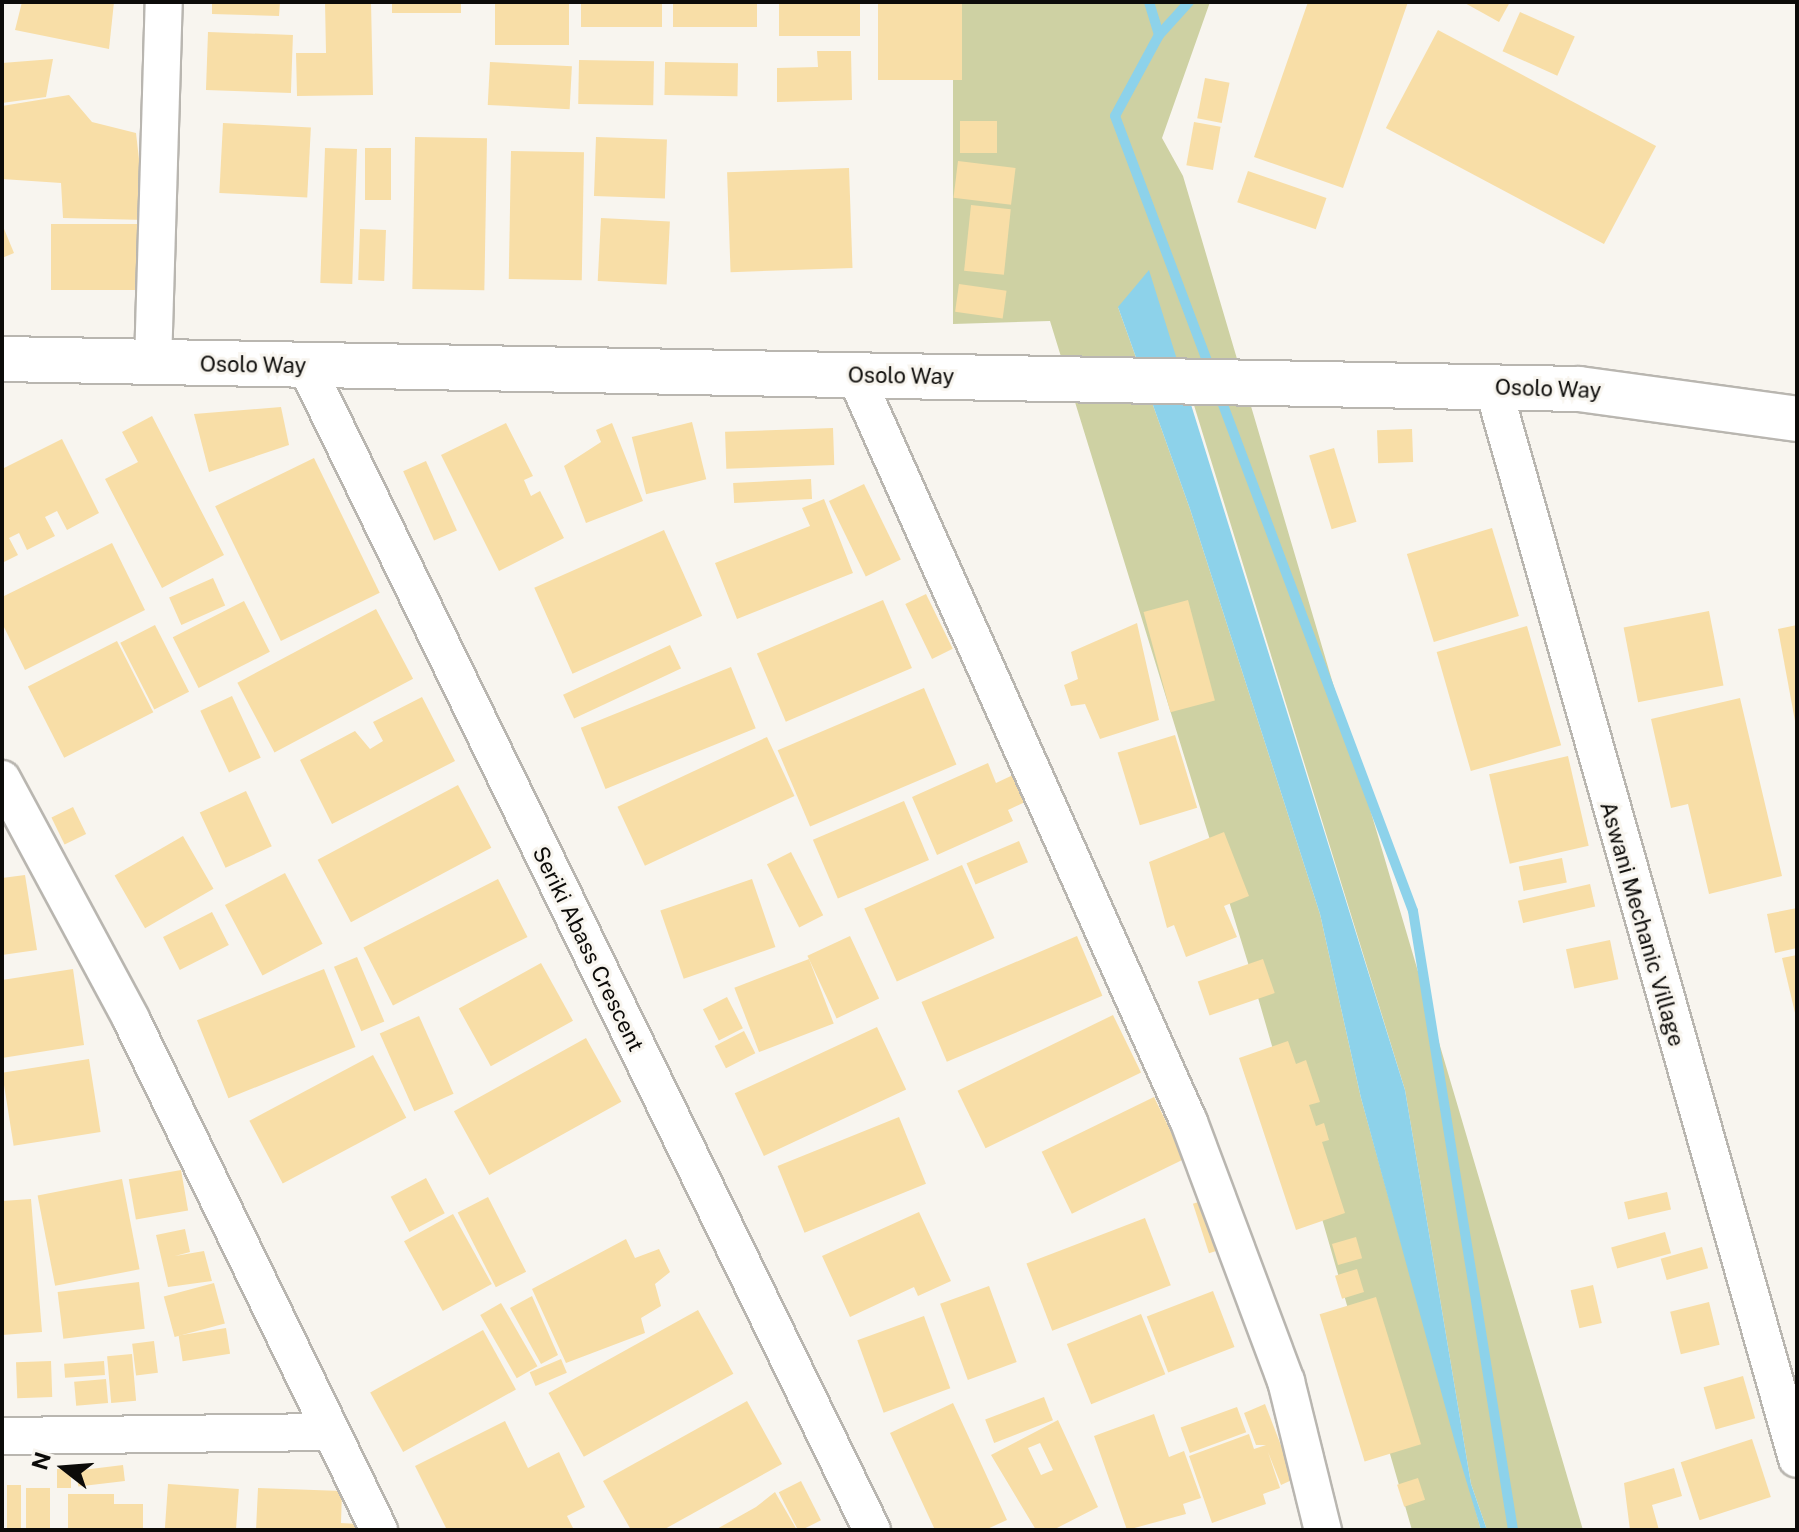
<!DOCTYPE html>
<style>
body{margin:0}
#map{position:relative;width:1799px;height:1532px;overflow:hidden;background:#f8f5ef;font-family:"Public Sans",sans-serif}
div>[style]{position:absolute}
.green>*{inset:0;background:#ced1a3}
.water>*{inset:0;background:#8dd2ea}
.stream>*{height:10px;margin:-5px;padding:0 5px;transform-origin:5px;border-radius:5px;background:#8dd2ea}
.building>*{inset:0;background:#f8dea7;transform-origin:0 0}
.roads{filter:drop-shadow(2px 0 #b9b6b0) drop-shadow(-2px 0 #b9b6b0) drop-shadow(0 2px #b9b6b0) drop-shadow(0 -2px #b9b6b0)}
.street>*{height:36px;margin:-18px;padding:0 18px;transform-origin:18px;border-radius:18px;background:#fff}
.secondary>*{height:44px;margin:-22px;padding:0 22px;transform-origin:22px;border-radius:22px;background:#fff}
span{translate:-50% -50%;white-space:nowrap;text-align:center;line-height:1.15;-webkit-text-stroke:6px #f8f5ef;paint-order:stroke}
.street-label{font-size:22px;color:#0c0b09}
.frame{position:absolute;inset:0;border:4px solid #0c0b09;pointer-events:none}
.north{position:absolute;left:24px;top:1428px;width:80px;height:80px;-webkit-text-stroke:6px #f8f5ef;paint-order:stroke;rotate:287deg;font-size:22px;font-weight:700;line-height:32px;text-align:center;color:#0c0b09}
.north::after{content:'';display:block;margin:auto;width:28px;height:36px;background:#0c0b09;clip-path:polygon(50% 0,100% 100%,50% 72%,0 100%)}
</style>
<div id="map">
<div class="green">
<i style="clip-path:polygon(953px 2px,1210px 2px,1162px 138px,1183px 176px,1583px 1530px,1487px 1530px,1471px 1484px,1405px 1090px,1189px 389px,1118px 307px,1190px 509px,1320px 914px,1361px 1098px,1481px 1530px,1412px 1530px,1248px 963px,1050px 321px,953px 324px)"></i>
</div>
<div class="water">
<i style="clip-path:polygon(1149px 270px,1405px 1090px,1471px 1484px,1487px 1530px,1481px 1530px,1457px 1450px,1361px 1098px,1320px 914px,1190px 509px,1118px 307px)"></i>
</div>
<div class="stream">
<i style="left:1149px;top:2px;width:34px;rotate:73deg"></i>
<i style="left:1189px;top:2px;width:45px;rotate:132.3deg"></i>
<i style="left:1159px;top:35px;width:92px;rotate:118.5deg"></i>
<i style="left:1115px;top:116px;width:273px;rotate:69.4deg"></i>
<i style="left:1219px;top:394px;width:552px;rotate:69.43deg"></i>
<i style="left:1413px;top:911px;width:627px;rotate:80.82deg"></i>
</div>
<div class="building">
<i style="clip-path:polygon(22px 2px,114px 2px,109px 49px,15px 30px)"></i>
<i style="clip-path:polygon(212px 2px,280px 2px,279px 16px,212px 14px)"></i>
<i style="clip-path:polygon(325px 2px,371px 2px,373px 95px,297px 96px,296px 53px,326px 53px)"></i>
<i style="left:392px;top:2px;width:69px;height:11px"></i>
<i style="left:495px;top:2px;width:74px;height:43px"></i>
<i style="left:581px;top:2px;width:81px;height:25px"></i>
<i style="left:673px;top:2px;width:84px;height:25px"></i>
<i style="left:779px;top:2px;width:81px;height:34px"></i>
<i style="left:878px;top:2px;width:84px;height:78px"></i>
<i style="clip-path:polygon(1308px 2px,1408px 2px,1343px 188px,1254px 157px)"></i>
<i style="clip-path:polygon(1463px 2px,1510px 2px,1499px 22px)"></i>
<i style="left:1520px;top:12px;width:60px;height:43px;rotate:24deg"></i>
<i style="left:1438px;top:30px;width:247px;height:111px;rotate:28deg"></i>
<i style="left:208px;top:32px;width:85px;height:58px;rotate:2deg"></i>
<i style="clip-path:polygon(817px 51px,851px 51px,852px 100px,777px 102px,777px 68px,818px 67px)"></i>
<i style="clip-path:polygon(53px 59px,46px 97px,2px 103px,2px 63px)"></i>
<i style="left:579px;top:60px;width:75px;height:44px;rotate:1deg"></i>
<i style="left:490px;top:62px;width:82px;height:43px;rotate:3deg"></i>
<i style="left:665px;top:62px;width:73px;height:33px;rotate:1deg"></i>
<i style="left:1205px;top:78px;width:25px;height:41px;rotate:11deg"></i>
<i style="clip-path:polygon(69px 95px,92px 122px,136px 133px,146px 220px,63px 218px,61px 183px,2px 179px,2px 106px)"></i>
<i style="left:960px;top:121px;width:37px;height:32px"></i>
<i style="left:1194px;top:122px;width:27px;height:44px;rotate:10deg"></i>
<i style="left:223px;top:123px;width:88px;height:70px;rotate:3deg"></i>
<i style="left:415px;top:137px;width:72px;height:152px;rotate:1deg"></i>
<i style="left:596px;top:137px;width:71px;height:59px;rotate:2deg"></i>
<i style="left:325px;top:148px;width:32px;height:135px;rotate:2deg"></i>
<i style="left:365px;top:148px;width:26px;height:52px"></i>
<i style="left:511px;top:151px;width:73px;height:128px;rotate:1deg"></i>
<i style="left:958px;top:161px;width:58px;height:37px;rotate:7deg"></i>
<i style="left:849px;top:168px;width:100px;height:122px;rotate:88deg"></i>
<i style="left:1248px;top:171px;width:83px;height:33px;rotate:19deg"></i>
<i style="left:971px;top:205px;width:40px;height:66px;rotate:6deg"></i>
<i style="left:601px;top:218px;width:69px;height:63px;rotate:3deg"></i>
<i style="clip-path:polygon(2px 224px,14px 253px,2px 258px)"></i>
<i style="left:140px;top:224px;width:66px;height:89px;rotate:90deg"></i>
<i style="left:360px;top:229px;width:26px;height:51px;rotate:2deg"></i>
<i style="left:959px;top:284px;width:48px;height:28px;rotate:8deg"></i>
<i style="clip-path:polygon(281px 407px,289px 445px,209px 472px,194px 414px)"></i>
<i style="clip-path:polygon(152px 416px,224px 555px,162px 588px,105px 479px,138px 462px,122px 432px)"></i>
<i style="left:692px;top:422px;width:59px;height:62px;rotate:76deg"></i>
<i style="clip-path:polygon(506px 423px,533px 476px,524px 480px,531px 496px,540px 491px,564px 538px,499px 571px,441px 455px)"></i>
<i style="clip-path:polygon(612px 423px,643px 501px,586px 523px,564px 466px,601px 442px,596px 430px)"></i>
<i style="left:833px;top:428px;width:37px;height:108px;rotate:88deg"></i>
<i style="left:1412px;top:429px;width:33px;height:35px;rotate:88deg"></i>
<i style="clip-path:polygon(62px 439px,99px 513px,67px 530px,57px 511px,45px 517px,55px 536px,27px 550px,19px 533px,9px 538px,18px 555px,2px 563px,2px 469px)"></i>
<i style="left:1334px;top:448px;width:77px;height:26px;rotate:73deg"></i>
<i style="left:314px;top:458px;width:150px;height:110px;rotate:64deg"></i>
<i style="left:426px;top:461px;width:76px;height:25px;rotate:66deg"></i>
<i style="left:811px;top:479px;width:20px;height:78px;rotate:87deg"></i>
<i style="left:864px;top:484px;width:84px;height:39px;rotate:64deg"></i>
<i style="clip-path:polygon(824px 499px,853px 573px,737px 619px,715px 563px,810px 526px,802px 508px)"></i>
<i style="left:1492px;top:528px;width:92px;height:89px;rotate:73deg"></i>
<i style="left:664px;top:530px;width:94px;height:142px;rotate:66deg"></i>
<i style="clip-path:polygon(112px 543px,145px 610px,25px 670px,2px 623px,2px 597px)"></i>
<i style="left:213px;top:578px;width:30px;height:48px;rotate:66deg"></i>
<i style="left:926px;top:594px;width:61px;height:23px;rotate:64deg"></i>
<i style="left:883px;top:600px;width:74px;height:137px;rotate:67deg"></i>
<i style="left:1188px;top:600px;width:104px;height:46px;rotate:75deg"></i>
<i style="left:244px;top:601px;width:57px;height:80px;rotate:63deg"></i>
<i style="left:376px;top:609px;width:79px;height:157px;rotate:62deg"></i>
<i style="left:1709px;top:611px;width:76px;height:87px;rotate:79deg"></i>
<i style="clip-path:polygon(1137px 623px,1159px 720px,1100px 739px,1085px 704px,1071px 706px,1064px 685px,1078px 679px,1071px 652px)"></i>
<i style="left:155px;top:625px;width:75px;height:39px;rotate:63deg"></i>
<i style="clip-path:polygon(1797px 625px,1797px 721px,1795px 721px,1778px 629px)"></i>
<i style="left:1527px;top:626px;width:124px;height:94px;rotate:74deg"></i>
<i style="left:117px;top:641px;width:80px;height:100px;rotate:63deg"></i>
<i style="left:670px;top:645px;width:26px;height:118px;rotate:65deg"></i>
<i style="left:731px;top:667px;width:66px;height:162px;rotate:68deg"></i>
<i style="left:924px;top:688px;width:83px;height:159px;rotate:67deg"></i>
<i style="left:232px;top:696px;width:68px;height:35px;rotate:65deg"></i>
<i style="clip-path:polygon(422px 697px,455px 761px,332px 824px,300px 760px,355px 731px,370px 749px,383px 741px,373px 722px)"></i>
<i style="clip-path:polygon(1740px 698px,1782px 876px,1709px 894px,1688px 804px,1671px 808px,1651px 719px)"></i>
<i style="left:1175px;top:735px;width:76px;height:60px;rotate:73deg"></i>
<i style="left:767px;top:737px;width:65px;height:165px;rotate:65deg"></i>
<i style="left:1568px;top:756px;width:92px;height:81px;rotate:77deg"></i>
<i style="clip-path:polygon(988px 763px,996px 783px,1013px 775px,1025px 802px,1008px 810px,1013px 821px,937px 855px,912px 797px)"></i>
<i style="left:458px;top:785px;width:71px;height:159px;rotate:62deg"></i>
<i style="left:246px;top:791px;width:61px;height:51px;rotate:65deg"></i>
<i style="left:904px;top:801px;width:64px;height:99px;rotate:67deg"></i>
<i style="left:73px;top:807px;width:30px;height:24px;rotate:64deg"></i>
<i style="clip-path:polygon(1224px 832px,1249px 896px,1224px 906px,1237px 937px,1186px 957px,1174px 925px,1167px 928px,1149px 862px)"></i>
<i style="left:183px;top:836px;width:61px;height:79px;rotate:60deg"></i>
<i style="left:1019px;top:841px;width:23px;height:57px;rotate:67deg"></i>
<i style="left:791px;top:852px;width:71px;height:27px;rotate:63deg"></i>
<i style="left:1562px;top:858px;width:25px;height:44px;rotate:79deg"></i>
<i style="left:962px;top:865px;width:80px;height:107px;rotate:66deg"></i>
<i style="left:285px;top:873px;width:80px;height:68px;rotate:62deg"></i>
<i style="clip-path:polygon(25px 875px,37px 950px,2px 955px,2px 878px)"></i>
<i style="left:498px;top:879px;width:65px;height:151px;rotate:63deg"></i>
<i style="left:752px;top:879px;width:72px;height:97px;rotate:71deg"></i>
<i style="left:1590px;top:884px;width:23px;height:74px;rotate:77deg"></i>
<i style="clip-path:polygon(1797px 908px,1797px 948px,1775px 953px,1767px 914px)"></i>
<i style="left:212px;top:912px;width:37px;height:55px;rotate:63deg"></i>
<i style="left:850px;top:936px;width:69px;height:47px;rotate:65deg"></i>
<i style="left:1077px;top:936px;width:65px;height:169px;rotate:67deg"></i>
<i style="left:1610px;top:940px;width:40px;height:45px;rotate:78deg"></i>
<i style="clip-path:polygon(1797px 955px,1797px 1017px,1796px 1017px,1782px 958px)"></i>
<i style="left:357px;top:957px;width:70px;height:25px;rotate:67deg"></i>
<i style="left:809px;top:959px;width:69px;height:80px;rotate:69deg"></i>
<i style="left:1263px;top:959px;width:36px;height:69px;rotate:71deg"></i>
<i style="left:541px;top:963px;width:66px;height:94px;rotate:61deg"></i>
<i style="clip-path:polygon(73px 969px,84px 1045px,2px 1058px,2px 980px)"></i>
<i style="left:324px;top:969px;width:84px;height:137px;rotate:68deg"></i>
<i style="left:727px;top:997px;width:35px;height:27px;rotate:63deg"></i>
<i style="left:1113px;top:1015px;width:64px;height:173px;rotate:64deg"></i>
<i style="left:419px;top:1016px;width:85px;height:43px;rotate:66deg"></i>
<i style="left:877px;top:1027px;width:69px;height:157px;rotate:65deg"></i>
<i style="left:744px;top:1031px;width:25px;height:33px;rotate:63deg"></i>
<i style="left:586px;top:1038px;width:73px;height:151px;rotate:61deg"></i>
<i style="clip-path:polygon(1288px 1041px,1296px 1064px,1306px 1060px,1320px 1102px,1309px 1105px,1316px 1126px,1324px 1123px,1329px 1140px,1322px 1142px,1345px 1213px,1296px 1230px,1239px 1058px)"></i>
<i style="left:373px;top:1055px;width:71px;height:140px;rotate:62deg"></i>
<i style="left:89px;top:1059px;width:74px;height:88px;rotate:81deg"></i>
<i style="left:1154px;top:1097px;width:69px;height:125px;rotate:64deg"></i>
<i style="left:899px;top:1117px;width:72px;height:131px;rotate:68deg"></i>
<i style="left:181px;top:1170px;width:41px;height:53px;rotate:80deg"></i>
<i style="left:426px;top:1178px;width:40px;height:40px;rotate:62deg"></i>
<i style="left:122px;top:1179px;width:92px;height:86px;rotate:79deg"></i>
<i style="left:1667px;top:1192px;width:18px;height:44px;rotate:77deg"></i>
<i style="left:488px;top:1197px;width:84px;height:34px;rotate:63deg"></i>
<i style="left:1211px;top:1198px;width:52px;height:19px;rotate:72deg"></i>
<i style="clip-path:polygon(31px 1199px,42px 1332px,2px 1335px,2px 1201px)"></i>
<i style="clip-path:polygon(919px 1212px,951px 1281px,918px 1296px,914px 1287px,850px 1317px,822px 1256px)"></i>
<i style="left:453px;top:1214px;width:80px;height:56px;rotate:61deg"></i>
<i style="left:1145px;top:1218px;width:72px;height:127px;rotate:69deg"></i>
<i style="clip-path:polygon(185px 1229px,190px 1252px,175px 1256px,204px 1251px,212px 1281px,168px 1287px,156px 1235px)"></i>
<i style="left:1665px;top:1232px;width:22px;height:56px;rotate:74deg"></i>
<i style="left:1356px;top:1237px;width:22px;height:25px;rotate:74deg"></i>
<i style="clip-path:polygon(626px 1239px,635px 1258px,659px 1249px,670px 1272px,655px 1284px,661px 1306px,641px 1318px,645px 1333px,566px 1363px,532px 1289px)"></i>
<i style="left:1702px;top:1247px;width:22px;height:43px;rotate:74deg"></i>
<i style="left:1357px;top:1269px;width:24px;height:23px;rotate:73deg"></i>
<i style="left:139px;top:1282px;width:47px;height:82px;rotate:83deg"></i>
<i style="left:214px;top:1283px;width:42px;height:52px;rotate:75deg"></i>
<i style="left:1593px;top:1285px;width:39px;height:23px;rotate:77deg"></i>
<i style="left:989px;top:1286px;width:81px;height:52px;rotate:70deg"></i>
<i style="left:1213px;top:1291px;width:60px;height:71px;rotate:69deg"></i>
<i style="clip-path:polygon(532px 1296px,558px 1355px,541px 1364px,510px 1308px)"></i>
<i style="left:1376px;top:1297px;width:154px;height:59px;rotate:73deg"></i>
<i style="left:1709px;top:1302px;width:44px;height:40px;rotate:76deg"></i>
<i style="left:501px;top:1303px;width:73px;height:24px;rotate:60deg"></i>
<i style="left:698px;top:1310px;width:73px;height:171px;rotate:61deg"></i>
<i style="left:1141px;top:1314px;width:65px;height:80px;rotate:68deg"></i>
<i style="left:924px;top:1316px;width:77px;height:71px;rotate:70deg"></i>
<i style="left:226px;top:1328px;width:26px;height:48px;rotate:81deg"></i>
<i style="left:483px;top:1330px;width:68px;height:129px;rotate:61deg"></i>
<i style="left:154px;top:1341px;width:32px;height:22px;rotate:83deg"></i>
<i style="left:132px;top:1354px;width:47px;height:25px;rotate:85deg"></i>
<i style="left:561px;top:1359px;width:15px;height:34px;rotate:67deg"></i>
<i style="left:51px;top:1361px;width:36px;height:35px;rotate:88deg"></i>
<i style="left:104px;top:1361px;width:14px;height:40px;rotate:86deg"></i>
<i style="left:1743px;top:1376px;width:44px;height:41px;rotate:74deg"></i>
<i style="left:106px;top:1379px;width:24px;height:32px;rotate:85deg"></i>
<i style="left:1044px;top:1397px;width:25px;height:63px;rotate:69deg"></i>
<i style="clip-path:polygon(747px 1401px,782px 1464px,663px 1530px,631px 1530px,603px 1481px)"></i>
<i style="clip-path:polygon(953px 1403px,1007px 1520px,985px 1530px,935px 1530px,890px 1433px)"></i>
<i style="clip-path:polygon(1265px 1404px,1294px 1479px,1281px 1485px,1268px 1452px,1280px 1488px,1263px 1494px,1266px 1504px,1212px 1523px,1189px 1456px,1249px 1434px,1254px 1449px,1266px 1445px,1256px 1445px,1244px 1413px)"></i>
<i style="left:1237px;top:1407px;width:27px;height:60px;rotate:70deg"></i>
<i style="clip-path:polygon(1154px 1414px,1169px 1457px,1184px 1451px,1201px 1498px,1183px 1504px,1186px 1514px,1127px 1530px,1094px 1436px)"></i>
<i style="clip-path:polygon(evenodd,1058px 1420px,1098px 1507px,1053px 1530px,1036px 1530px,991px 1455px,1058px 1420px,1040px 1443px,1053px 1470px,1041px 1475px,1028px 1448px,1040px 1443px)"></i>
<i style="clip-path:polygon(505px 1421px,528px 1468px,559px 1452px,585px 1507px,567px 1516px,574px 1530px,447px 1530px,415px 1466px)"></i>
<i style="left:1752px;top:1439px;width:61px;height:75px;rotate:72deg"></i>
<i style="left:123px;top:1465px;width:16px;height:47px;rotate:83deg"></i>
<i style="clip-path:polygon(1674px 1468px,1682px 1496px,1652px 1505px,1659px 1530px,1630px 1530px,1624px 1483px)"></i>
<i style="left:57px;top:1469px;width:14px;height:19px"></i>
<i style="left:1418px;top:1478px;width:23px;height:22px;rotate:72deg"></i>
<i style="left:801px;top:1481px;width:44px;height:25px;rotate:63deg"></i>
<i style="left:168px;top:1484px;width:71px;height:46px;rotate:4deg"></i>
<i style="left:7px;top:1485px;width:14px;height:45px"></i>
<i style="left:50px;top:1488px;width:42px;height:24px;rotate:90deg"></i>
<i style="clip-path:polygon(258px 1488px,342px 1491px,341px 1523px,358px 1524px,358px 1530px,256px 1530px)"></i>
<i style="clip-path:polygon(775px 1492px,797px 1530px,715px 1530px,756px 1507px)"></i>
<i style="clip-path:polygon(68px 1494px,114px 1494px,114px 1504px,143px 1504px,143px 1530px,68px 1530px)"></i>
</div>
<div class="roads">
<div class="street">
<i style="left:153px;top:364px;width:362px;rotate:-88.3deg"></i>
<i style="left:306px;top:366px;width:1294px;rotate:64.07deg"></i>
<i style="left:855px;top:375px;width:818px;rotate:65.91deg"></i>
<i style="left:1189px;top:1122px;width:277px;rotate:69.5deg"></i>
<i style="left:1286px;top:1381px;width:154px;rotate:76.1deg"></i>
<i style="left:1493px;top:387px;width:1114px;rotate:74.17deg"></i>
<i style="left:2px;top:779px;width:272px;rotate:61.7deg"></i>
<i style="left:131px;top:1019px;width:568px;rotate:64.11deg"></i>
<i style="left:2px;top:1436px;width:327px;rotate:-0.7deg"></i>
</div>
<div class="secondary">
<i style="left:2px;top:359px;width:1577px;rotate:1.09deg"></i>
<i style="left:1579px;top:389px;width:220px;rotate:7.8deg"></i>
</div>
</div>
<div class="street-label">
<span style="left:253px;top:365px;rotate:1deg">Osolo Way</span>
<span style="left:901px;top:376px;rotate:1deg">Osolo Way</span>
<span style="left:1548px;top:389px;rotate:2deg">Osolo Way</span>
<span style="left:1642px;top:924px;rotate:74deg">Aswani Mechanic Village</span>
<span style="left:588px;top:949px;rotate:64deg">Seriki Abass Crescent</span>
</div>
<div class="frame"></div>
<div class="north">N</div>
</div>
